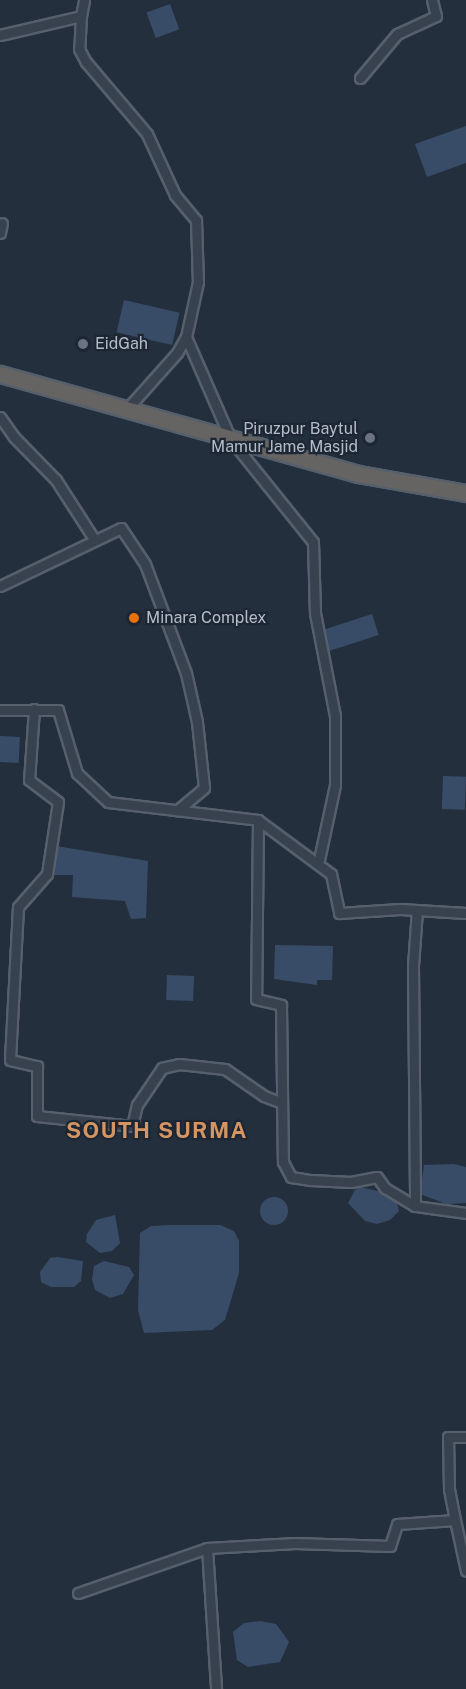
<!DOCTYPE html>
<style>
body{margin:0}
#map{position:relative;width:466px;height:1689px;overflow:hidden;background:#242f3e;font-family:"Public Sans",sans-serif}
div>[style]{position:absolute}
.water>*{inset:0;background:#394c67;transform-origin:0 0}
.round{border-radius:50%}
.roads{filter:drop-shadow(2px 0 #565f6c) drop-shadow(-2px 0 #565f6c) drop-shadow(0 2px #565f6c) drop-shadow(0 -2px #565f6c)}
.minor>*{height:9px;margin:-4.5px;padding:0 4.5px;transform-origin:4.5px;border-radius:4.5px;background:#38414e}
.trunk>*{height:15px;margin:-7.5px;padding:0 7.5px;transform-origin:7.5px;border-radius:7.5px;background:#656462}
.dots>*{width:16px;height:16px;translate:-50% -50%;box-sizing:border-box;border:3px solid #1d2633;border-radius:50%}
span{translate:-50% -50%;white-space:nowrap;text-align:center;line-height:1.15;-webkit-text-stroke:4.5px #1d2633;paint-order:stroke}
.poi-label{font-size:16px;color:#b4bcc9}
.left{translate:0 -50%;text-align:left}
.right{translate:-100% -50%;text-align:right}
.district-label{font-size:22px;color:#d59563;font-weight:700;letter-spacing:1.5px}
</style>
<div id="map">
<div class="water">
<i style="left:170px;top:4px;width:27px;height:25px;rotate:70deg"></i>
<i style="clip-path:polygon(466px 126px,466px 163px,427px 177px,415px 144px)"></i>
<i style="left:124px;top:300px;width:57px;height:33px;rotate:13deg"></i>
<i style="left:372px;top:614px;width:22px;height:54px;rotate:72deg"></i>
<i style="left:0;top:736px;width:20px;height:26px;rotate:3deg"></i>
<i style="left:443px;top:776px;width:23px;height:33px;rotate:2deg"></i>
<i style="clip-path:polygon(56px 846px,148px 861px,146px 918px,131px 919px,125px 901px,72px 897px,73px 875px,54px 875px)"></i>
<i style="clip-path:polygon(275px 945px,333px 946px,332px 980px,317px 980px,317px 985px,274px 979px)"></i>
<i style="left:167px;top:975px;width:27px;height:25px;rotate:2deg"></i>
<i style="clip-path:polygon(454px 1164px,466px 1167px,466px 1203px,446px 1204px,420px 1194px,424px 1165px)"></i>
<i style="clip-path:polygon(360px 1187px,395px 1195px,399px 1211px,390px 1220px,377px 1224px,365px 1221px,348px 1203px,355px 1190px)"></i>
<i class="round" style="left:260px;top:1197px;width:28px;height:28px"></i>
<i style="clip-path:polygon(115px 1215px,120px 1243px,112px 1251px,100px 1253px,86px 1242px,87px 1234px,96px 1220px)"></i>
<i style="clip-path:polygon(172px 1225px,220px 1225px,234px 1231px,239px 1241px,239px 1273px,225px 1320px,212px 1330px,144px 1333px,138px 1310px,140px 1233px,151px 1226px)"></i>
<i style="clip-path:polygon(57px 1257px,83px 1261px,81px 1281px,74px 1287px,51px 1287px,41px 1282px,40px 1272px,50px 1258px)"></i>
<i style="clip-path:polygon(104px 1261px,129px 1267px,134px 1275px,123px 1294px,110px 1298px,95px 1290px,92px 1279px,94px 1266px)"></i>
<i style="clip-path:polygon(260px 1621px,276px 1624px,289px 1642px,280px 1662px,248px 1667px,237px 1660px,233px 1632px,244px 1623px)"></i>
</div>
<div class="roads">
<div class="minor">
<i style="left:81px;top:16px;width:16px;rotate:-79deg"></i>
<i style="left:0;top:35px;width:83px;rotate:-13.2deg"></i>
<i style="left:81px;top:16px;width:33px;rotate:93deg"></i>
<i style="left:79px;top:49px;width:15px;rotate:62deg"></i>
<i style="left:86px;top:62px;width:94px;rotate:49.7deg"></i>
<i style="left:147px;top:134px;width:67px;rotate:65.3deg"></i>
<i style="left:175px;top:195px;width:33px;rotate:50deg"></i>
<i style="left:196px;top:220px;width:62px;rotate:88.2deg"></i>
<i style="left:198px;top:282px;width:56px;rotate:102.3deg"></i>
<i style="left:186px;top:337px;width:112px;rotate:66.4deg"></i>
<i style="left:231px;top:440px;width:131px;rotate:51.2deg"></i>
<i style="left:313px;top:542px;width:71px;rotate:88.4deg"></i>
<i style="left:315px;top:613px;width:105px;rotate:79deg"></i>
<i style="left:335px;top:716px;width:69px;rotate:90deg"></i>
<i style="left:335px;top:785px;width:81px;rotate:102.1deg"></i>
<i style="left:360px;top:78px;width:57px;rotate:-49.9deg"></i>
<i style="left:397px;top:34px;width:43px;rotate:-24.8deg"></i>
<i style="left:436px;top:16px;width:16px;rotate:-104deg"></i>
<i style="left:0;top:233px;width:10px;rotate:-79deg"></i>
<i style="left:126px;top:410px;width:76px;rotate:-48.2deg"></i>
<i style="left:177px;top:353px;width:18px;rotate:-61deg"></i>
<i style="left:0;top:417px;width:24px;rotate:55deg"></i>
<i style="left:14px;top:437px;width:60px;rotate:45.7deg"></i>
<i style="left:56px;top:480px;width:70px;rotate:57.2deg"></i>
<i style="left:0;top:586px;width:134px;rotate:-25.6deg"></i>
<i style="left:121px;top:528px;width:43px;rotate:56.3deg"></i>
<i style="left:145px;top:564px;width:116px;rotate:69.4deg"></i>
<i style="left:186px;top:673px;width:50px;rotate:77.3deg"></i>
<i style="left:197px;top:722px;width:66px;rotate:83.9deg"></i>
<i style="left:204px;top:788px;width:35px;rotate:140deg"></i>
<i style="left:34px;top:709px;width:71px;rotate:94deg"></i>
<i style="left:29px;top:780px;width:36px;rotate:37deg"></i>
<i style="left:58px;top:802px;width:73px;rotate:98.7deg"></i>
<i style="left:47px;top:874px;width:44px;rotate:131.3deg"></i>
<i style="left:18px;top:907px;width:153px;rotate:93deg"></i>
<i style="left:10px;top:1060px;width:28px;rotate:13deg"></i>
<i style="left:37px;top:1066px;width:50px;rotate:90deg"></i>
<i style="left:37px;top:1116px;width:96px;rotate:6deg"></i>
<i style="left:132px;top:1126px;width:22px;rotate:-77deg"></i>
<i style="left:137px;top:1105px;width:45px;rotate:-56deg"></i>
<i style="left:162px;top:1068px;width:17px;rotate:-13deg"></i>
<i style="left:179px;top:1064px;width:46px;rotate:6.2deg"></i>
<i style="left:225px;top:1069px;width:47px;rotate:34.7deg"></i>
<i style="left:264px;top:1096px;width:19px;rotate:21deg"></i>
<i style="left:0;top:710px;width:58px"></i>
<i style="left:58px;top:710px;width:66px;rotate:73.2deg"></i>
<i style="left:77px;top:773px;width:42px;rotate:43.1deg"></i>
<i style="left:108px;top:802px;width:151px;rotate:6.8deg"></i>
<i style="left:258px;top:820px;width:91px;rotate:36.5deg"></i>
<i style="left:331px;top:874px;width:40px;rotate:78deg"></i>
<i style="left:339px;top:913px;width:61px;rotate:-3.8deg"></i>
<i style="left:400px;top:909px;width:66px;rotate:3.5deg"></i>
<i style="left:258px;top:820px;width:179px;rotate:90.6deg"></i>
<i style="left:256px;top:999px;width:26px;rotate:13deg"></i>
<i style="left:281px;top:1005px;width:157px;rotate:89.3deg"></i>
<i style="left:283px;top:1162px;width:17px;rotate:62deg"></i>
<i style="left:291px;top:1177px;width:20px;rotate:9deg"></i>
<i style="left:311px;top:1180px;width:40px;rotate:2.9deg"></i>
<i style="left:351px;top:1182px;width:26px;rotate:-11deg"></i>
<i style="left:377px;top:1177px;width:14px;rotate:54deg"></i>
<i style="left:385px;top:1188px;width:35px;rotate:31deg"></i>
<i style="left:417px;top:910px;width:56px;rotate:94.1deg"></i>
<i style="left:413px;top:966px;width:240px;rotate:89.5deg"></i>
<i style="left:415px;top:1206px;width:51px;rotate:7.8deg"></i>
<i style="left:455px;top:1520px;width:32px;rotate:-101deg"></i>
<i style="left:449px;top:1489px;width:52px;rotate:-91.1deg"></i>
<i style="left:448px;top:1437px;width:18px"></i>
<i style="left:207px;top:1548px;width:141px;rotate:86.3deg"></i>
<i style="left:78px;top:1593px;width:137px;rotate:-19.2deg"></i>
<i style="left:207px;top:1548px;width:88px;rotate:-3.3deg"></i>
<i style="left:295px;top:1543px;width:95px;rotate:1.8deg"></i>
<i style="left:390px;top:1546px;width:23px;rotate:-72deg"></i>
<i style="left:397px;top:1524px;width:58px;rotate:-3.9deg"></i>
<i style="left:455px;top:1520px;width:52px;rotate:77.8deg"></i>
</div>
<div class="trunk">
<i style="left:0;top:374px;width:372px;rotate:15.6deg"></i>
<i style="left:358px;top:474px;width:110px;rotate:10deg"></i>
</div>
</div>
<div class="dots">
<i style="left:83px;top:344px;background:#6b7280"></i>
<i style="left:370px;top:438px;background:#6b7280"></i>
<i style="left:134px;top:618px;background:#e8710a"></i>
</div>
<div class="poi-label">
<span class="left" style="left:95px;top:344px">EidGah</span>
<span class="right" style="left:358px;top:438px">Piruzpur Baytul<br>Mamur Jame Masjid</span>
<span class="left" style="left:146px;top:618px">Minara Complex</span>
</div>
<div class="district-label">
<span style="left:157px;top:1131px">SOUTH SURMA</span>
</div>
</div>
